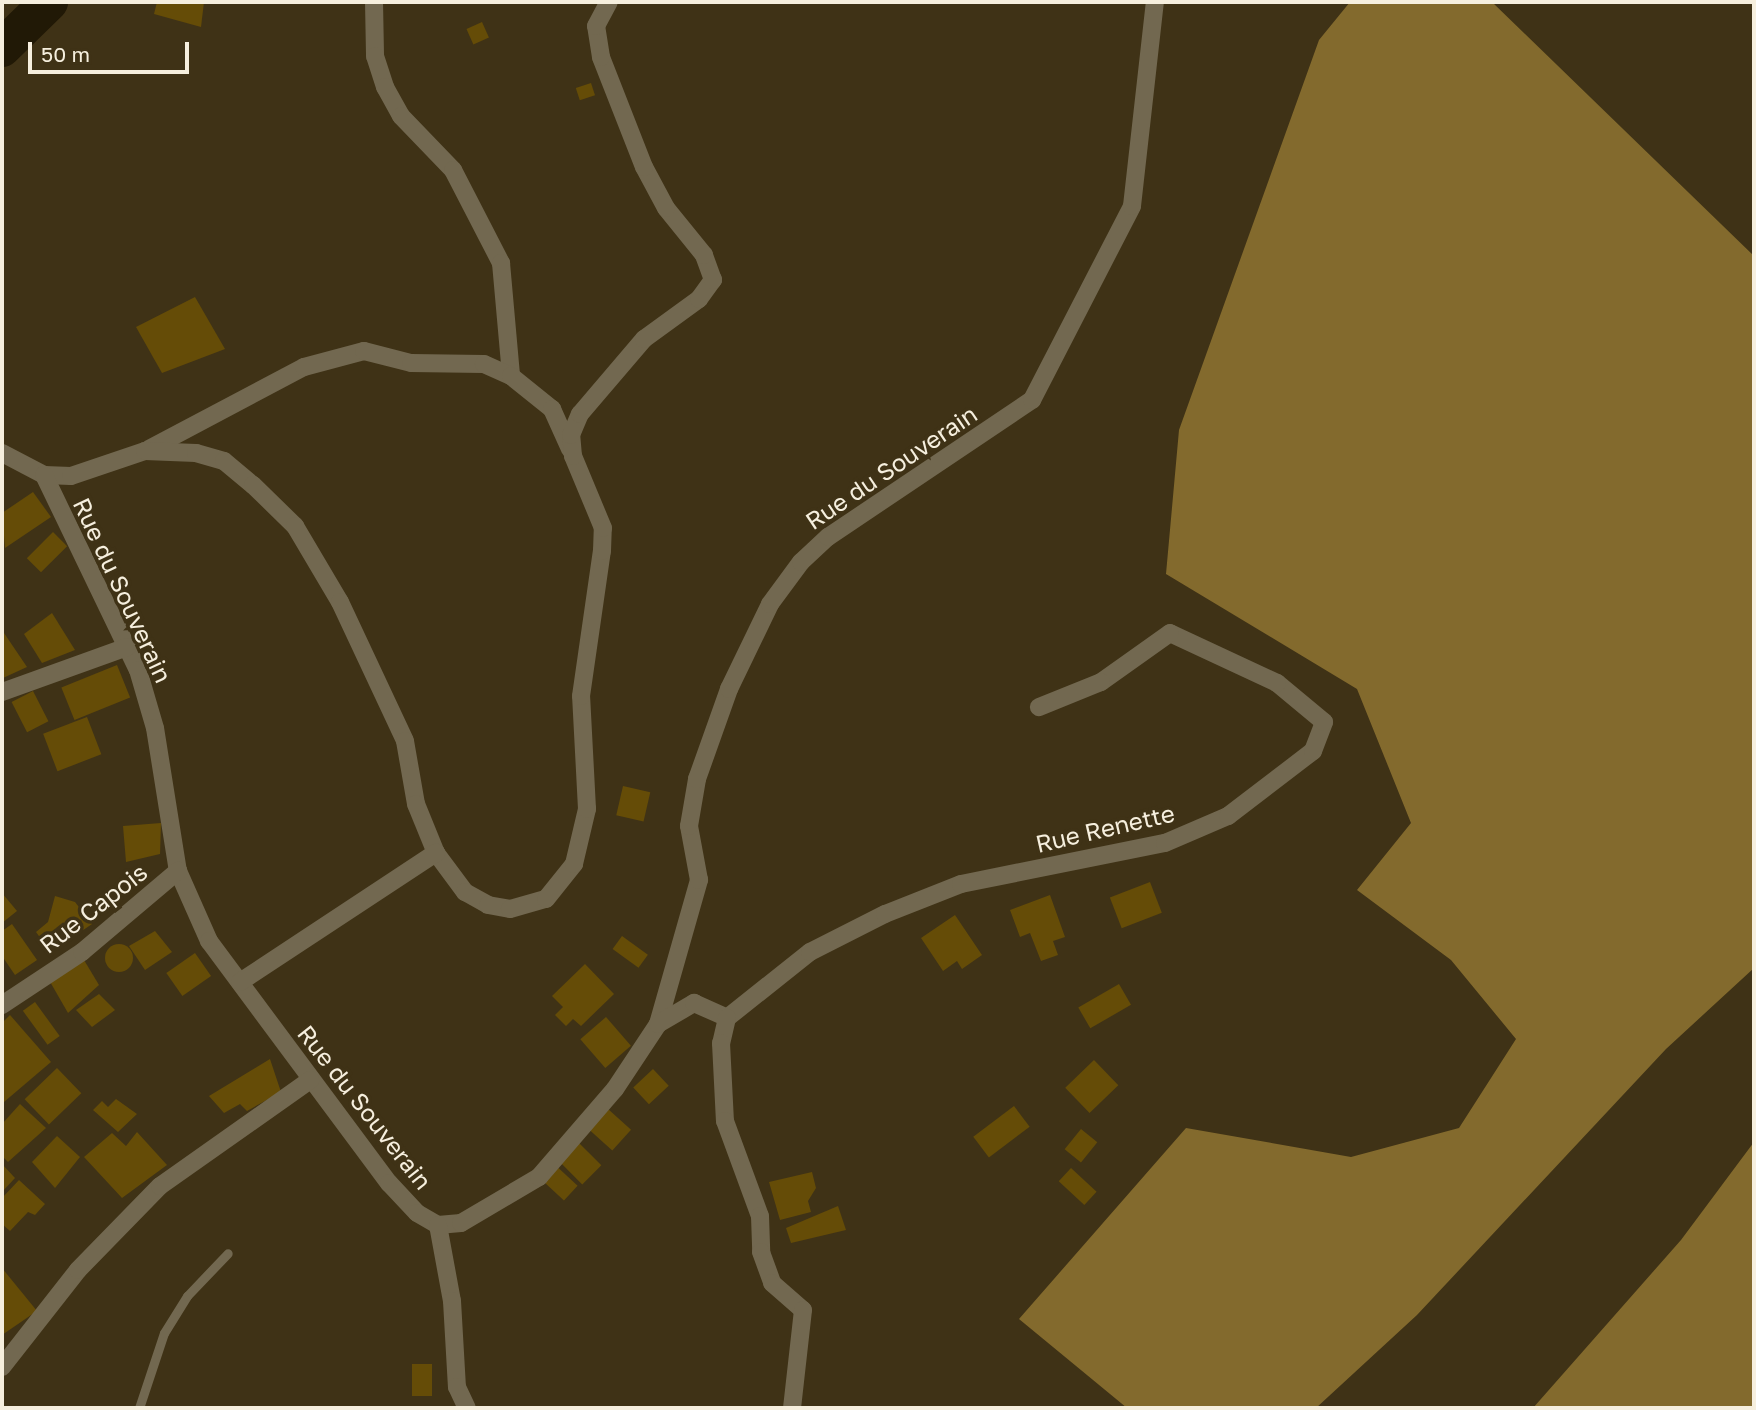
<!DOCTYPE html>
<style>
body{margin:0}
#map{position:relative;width:1756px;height:1410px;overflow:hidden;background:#3f3216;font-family:"Golos Text",sans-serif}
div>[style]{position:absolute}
.forest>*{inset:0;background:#836a2d}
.river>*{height:38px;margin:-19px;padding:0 19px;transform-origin:19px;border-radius:19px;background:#211906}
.building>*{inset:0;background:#654c07;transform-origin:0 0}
.round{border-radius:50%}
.lane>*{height:9px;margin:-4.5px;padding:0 4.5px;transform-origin:4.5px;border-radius:4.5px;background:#726850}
.street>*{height:18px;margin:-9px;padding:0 9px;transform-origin:9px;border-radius:9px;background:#726850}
span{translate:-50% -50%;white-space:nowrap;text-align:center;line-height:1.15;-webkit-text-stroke:7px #3f3216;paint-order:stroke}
.street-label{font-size:24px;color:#f6efde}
.frame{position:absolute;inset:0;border:4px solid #f6efde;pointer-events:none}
.scale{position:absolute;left:28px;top:42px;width:161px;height:32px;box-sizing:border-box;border:4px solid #f6efde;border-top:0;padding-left:9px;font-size:21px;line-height:24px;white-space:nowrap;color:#f6efde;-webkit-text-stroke:5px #3f3216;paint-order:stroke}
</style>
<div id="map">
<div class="forest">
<i style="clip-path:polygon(1350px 2px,1492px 2px,1754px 256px,1754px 968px,1666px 1049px,1417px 1315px,1316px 1408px,1127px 1408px,1019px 1319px,1186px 1128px,1351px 1157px,1459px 1128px,1516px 1039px,1451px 960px,1357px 890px,1411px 823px,1357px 689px,1166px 574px,1179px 430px,1319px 40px)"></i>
<i style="clip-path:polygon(1754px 1142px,1754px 1408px,1533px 1408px,1681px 1240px)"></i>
</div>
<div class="river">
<i style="left:2px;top:48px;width:66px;rotate:-44.4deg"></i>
</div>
<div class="building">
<i style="clip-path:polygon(157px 2px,204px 2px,201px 27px,154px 14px)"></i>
<i style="left:482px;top:22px;width:17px;height:17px;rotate:66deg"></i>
<i style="left:591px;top:83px;width:13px;height:16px;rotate:72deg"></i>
<i style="clip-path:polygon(195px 297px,225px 349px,162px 373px,136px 327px)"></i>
<i style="clip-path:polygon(33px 492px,51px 517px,5px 548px,2px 513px)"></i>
<i style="left:53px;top:532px;width:20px;height:37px;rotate:45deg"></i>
<i style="clip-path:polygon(52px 613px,75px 650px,42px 663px,24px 634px)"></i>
<i style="clip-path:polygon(2px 630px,27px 667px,3px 678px,2px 674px)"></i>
<i style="left:117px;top:665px;width:35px;height:60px;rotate:68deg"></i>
<i style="left:33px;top:691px;width:34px;height:24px;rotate:63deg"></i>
<i style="left:87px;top:717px;width:40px;height:47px;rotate:69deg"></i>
<i style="left:623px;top:786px;width:28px;height:30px;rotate:13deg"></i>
<i style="clip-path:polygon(161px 823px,160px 854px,126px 862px,123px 826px)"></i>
<i style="left:1150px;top:882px;width:33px;height:43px;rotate:69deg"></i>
<i style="clip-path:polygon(2px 893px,17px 911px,2px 923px)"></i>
<i style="clip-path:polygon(1050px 895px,1065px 937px,1053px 941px,1058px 955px,1041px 961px,1030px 933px,1020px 937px,1010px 910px)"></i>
<i style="clip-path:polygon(55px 896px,75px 902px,92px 924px,63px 944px,47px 947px,36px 932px,48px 922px)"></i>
<i style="clip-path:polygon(955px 915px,982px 955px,962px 969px,957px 961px,943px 971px,921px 938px)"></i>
<i style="clip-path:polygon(12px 924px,37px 960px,15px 975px,2px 956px,2px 931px)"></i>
<i style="clip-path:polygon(155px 931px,172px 952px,145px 970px,129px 946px)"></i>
<i style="left:622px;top:936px;width:32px;height:16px;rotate:36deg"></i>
<i class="round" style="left:105px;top:944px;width:28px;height:28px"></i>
<i style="left:195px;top:953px;width:28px;height:35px;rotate:55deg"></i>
<i style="clip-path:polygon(84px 960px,99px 985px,68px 1013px,49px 980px)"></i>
<i style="clip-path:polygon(585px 964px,614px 994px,581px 1026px,573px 1019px,566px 1026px,555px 1015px,563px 1007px,552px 996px)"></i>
<i style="left:1119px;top:984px;width:24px;height:47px;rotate:60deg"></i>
<i style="clip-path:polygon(99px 994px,115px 1010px,92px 1027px,76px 1010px)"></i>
<i style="left:35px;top:1002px;width:42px;height:15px;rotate:54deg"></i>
<i style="clip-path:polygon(10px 1015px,51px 1062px,4px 1102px,2px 1023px)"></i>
<i style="left:606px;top:1017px;width:38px;height:34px;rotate:49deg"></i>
<i style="clip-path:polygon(270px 1059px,281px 1092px,247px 1111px,240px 1104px,224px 1113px,209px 1096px)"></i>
<i style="left:1094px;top:1060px;width:35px;height:40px;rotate:46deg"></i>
<i style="left:57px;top:1068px;width:35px;height:45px;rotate:46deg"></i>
<i style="left:653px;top:1069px;width:23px;height:27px;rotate:47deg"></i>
<i style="clip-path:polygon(116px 1099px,137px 1114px,118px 1132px,93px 1110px,102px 1101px,108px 1107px)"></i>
<i style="clip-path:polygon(20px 1104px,46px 1128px,8px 1162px,2px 1156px,2px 1124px)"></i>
<i style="left:1014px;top:1106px;width:26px;height:51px;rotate:53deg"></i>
<i style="left:608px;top:1109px;width:31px;height:28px;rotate:42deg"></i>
<i style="left:1081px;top:1129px;width:21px;height:26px;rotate:39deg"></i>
<i style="clip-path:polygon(137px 1132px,167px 1165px,122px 1198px,84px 1157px,112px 1133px,126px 1146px)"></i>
<i style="clip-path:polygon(57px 1136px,80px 1157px,55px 1188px,32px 1162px)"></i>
<i style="left:578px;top:1142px;width:33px;height:27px;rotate:45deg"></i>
<i style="left:552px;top:1162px;width:35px;height:20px;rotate:43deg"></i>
<i style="clip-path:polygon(2px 1164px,15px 1178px,2px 1192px)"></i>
<i style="left:1071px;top:1168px;width:35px;height:18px;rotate:43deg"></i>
<i style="clip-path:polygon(812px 1172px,816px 1188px,808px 1201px,811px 1212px,780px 1220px,769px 1182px)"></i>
<i style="clip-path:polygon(19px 1180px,45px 1204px,35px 1215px,28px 1212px,10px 1231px,2px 1224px,2px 1198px)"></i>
<i style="clip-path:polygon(838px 1206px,846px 1230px,791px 1243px,786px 1228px)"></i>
<i style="clip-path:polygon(2px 1268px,37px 1311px,2px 1335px)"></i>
<i style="left:412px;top:1364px;width:20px;height:32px"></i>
</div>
<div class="lane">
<i style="left:139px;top:1408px;width:79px;rotate:-71.6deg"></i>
<i style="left:164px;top:1333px;width:44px;rotate:-58.1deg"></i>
<i style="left:187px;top:1296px;width:59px;rotate:-46.4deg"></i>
</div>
<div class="street">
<i style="left:374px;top:2px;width:54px;rotate:88.9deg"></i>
<i style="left:375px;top:56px;width:33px;rotate:72deg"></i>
<i style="left:385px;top:87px;width:33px;rotate:61deg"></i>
<i style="left:401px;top:116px;width:75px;rotate:46.1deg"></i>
<i style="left:453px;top:170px;width:105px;rotate:62.7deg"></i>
<i style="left:501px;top:263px;width:113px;rotate:84.9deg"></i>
<i style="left:149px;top:449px;width:175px;rotate:-27.9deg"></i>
<i style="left:304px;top:367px;width:62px;rotate:-14.9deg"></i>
<i style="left:364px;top:351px;width:49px;rotate:14.3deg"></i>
<i style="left:411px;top:363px;width:73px;rotate:0.8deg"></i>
<i style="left:484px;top:364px;width:30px;rotate:24deg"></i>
<i style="left:511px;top:376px;width:53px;rotate:38.8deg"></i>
<i style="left:552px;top:409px;width:44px;rotate:65.8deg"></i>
<i style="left:2px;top:453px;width:47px;rotate:27.6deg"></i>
<i style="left:44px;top:475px;width:27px;rotate:2deg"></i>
<i style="left:71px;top:476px;width:78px;rotate:-18.7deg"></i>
<i style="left:145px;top:451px;width:51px;rotate:2.2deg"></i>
<i style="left:196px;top:453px;width:29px;rotate:16deg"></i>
<i style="left:224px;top:461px;width:38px;rotate:40deg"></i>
<i style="left:253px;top:485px;width:59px;rotate:44.3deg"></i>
<i style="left:295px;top:526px;width:88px;rotate:59.4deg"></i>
<i style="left:340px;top:602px;width:153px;rotate:64.9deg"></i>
<i style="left:405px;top:741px;width:64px;rotate:80.1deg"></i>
<i style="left:416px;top:804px;width:53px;rotate:67.8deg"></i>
<i style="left:436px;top:853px;width:49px;rotate:53.4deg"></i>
<i style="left:465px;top:892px;width:26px;rotate:29deg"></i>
<i style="left:488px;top:905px;width:22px;rotate:10deg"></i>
<i style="left:510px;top:909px;width:37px;rotate:-16deg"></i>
<i style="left:546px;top:899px;width:45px;rotate:-51.3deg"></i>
<i style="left:574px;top:864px;width:57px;rotate:-76.7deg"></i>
<i style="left:587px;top:809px;width:113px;rotate:-93deg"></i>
<i style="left:581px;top:696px;width:147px;rotate:-81.8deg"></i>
<i style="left:602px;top:551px;width:23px;rotate:-88deg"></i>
<i style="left:603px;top:528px;width:78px;rotate:-112.6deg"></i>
<i style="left:573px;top:456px;width:21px;rotate:-95deg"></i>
<i style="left:571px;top:435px;width:23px;rotate:-67deg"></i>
<i style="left:580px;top:414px;width:99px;rotate:-49.5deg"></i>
<i style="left:644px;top:339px;width:68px;rotate:-36deg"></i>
<i style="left:699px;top:299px;width:24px;rotate:-54deg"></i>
<i style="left:713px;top:280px;width:27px;rotate:-110deg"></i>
<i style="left:704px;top:255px;width:60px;rotate:-129deg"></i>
<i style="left:666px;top:208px;width:47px;rotate:-118.2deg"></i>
<i style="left:644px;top:167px;width:118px;rotate:-111.4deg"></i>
<i style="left:601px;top:57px;width:31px;rotate:-99deg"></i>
<i style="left:596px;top:26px;width:27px;rotate:-62deg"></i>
<i style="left:44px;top:475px;width:216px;rotate:64.3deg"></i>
<i style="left:138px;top:670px;width:60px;rotate:73.7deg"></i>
<i style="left:155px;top:728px;width:145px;rotate:80.9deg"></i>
<i style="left:178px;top:871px;width:77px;rotate:66.1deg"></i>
<i style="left:209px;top:941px;width:302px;rotate:53.4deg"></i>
<i style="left:389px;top:1183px;width:41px;rotate:47deg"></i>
<i style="left:417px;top:1213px;width:24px;rotate:30deg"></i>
<i style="left:438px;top:1225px;width:23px;rotate:-5deg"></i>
<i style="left:461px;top:1223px;width:91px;rotate:-30.5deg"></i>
<i style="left:539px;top:1177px;width:116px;rotate:-49.2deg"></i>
<i style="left:615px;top:1089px;width:78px;rotate:-56.5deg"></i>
<i style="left:658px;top:1024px;width:150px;rotate:-74.1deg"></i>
<i style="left:699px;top:880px;width:55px;rotate:-100.5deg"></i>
<i style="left:689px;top:826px;width:48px;rotate:-80.3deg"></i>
<i style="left:697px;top:779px;width:96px;rotate:-70.4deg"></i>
<i style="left:729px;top:689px;width:94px;rotate:-64.2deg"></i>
<i style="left:770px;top:604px;width:52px;rotate:-53.6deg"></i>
<i style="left:801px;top:562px;width:37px;rotate:-43deg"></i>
<i style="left:828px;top:537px;width:246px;rotate:-33.9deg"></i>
<i style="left:1032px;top:400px;width:218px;rotate:-62.7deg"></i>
<i style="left:1132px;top:206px;width:205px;rotate:-83.6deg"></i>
<i style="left:2px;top:692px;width:133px;rotate:-19.8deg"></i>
<i style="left:240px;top:982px;width:235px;rotate:-33.4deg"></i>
<i style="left:2px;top:1005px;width:96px;rotate:-33.5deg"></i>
<i style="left:82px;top:952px;width:126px;rotate:-40.2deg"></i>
<i style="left:727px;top:1018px;width:106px;rotate:-38.5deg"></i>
<i style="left:810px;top:952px;width:84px;rotate:-26.9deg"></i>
<i style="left:885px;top:914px;width:82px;rotate:-21.5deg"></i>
<i style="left:961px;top:884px;width:208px;rotate:-11.4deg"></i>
<i style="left:1165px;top:843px;width:69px;rotate:-23.2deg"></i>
<i style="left:1228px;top:816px;width:107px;rotate:-37.4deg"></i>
<i style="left:1313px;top:751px;width:31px;rotate:-69deg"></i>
<i style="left:1324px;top:722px;width:61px;rotate:-140.3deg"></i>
<i style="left:1277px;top:683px;width:118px;rotate:-155deg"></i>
<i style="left:1170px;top:633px;width:85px;rotate:144.6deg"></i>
<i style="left:1101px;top:682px;width:67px;rotate:158deg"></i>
<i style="left:658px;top:1024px;width:42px;rotate:-30.3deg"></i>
<i style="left:694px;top:1003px;width:36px;rotate:24deg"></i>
<i style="left:727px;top:1018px;width:26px;rotate:103deg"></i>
<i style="left:721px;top:1043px;width:78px;rotate:87.1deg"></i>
<i style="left:725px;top:1121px;width:101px;rotate:69.8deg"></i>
<i style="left:760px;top:1216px;width:36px;rotate:88deg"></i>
<i style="left:761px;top:1252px;width:33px;rotate:70deg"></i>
<i style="left:772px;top:1283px;width:41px;rotate:41.1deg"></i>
<i style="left:803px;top:1310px;width:99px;rotate:96.4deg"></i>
<i style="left:438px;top:1225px;width:77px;rotate:79.6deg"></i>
<i style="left:452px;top:1301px;width:86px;rotate:86.7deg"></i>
<i style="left:457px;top:1387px;width:23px;rotate:65deg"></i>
<i style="left:2px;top:1367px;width:123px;rotate:-51.9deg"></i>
<i style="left:78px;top:1270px;width:117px;rotate:-45.7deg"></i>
<i style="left:160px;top:1186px;width:184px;rotate:-35.2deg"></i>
</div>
<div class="street-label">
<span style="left:891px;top:467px;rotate:-34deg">Rue du Souverain</span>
<span style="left:123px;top:590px;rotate:65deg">Rue du Souverain</span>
<span style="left:1105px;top:828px;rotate:-13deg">Rue Renette</span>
<span style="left:93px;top:908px;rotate:-38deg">Rue Capois</span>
<span style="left:365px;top:1107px;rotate:52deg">Rue du Souverain</span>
</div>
<div class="frame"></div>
<div class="scale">50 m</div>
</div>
